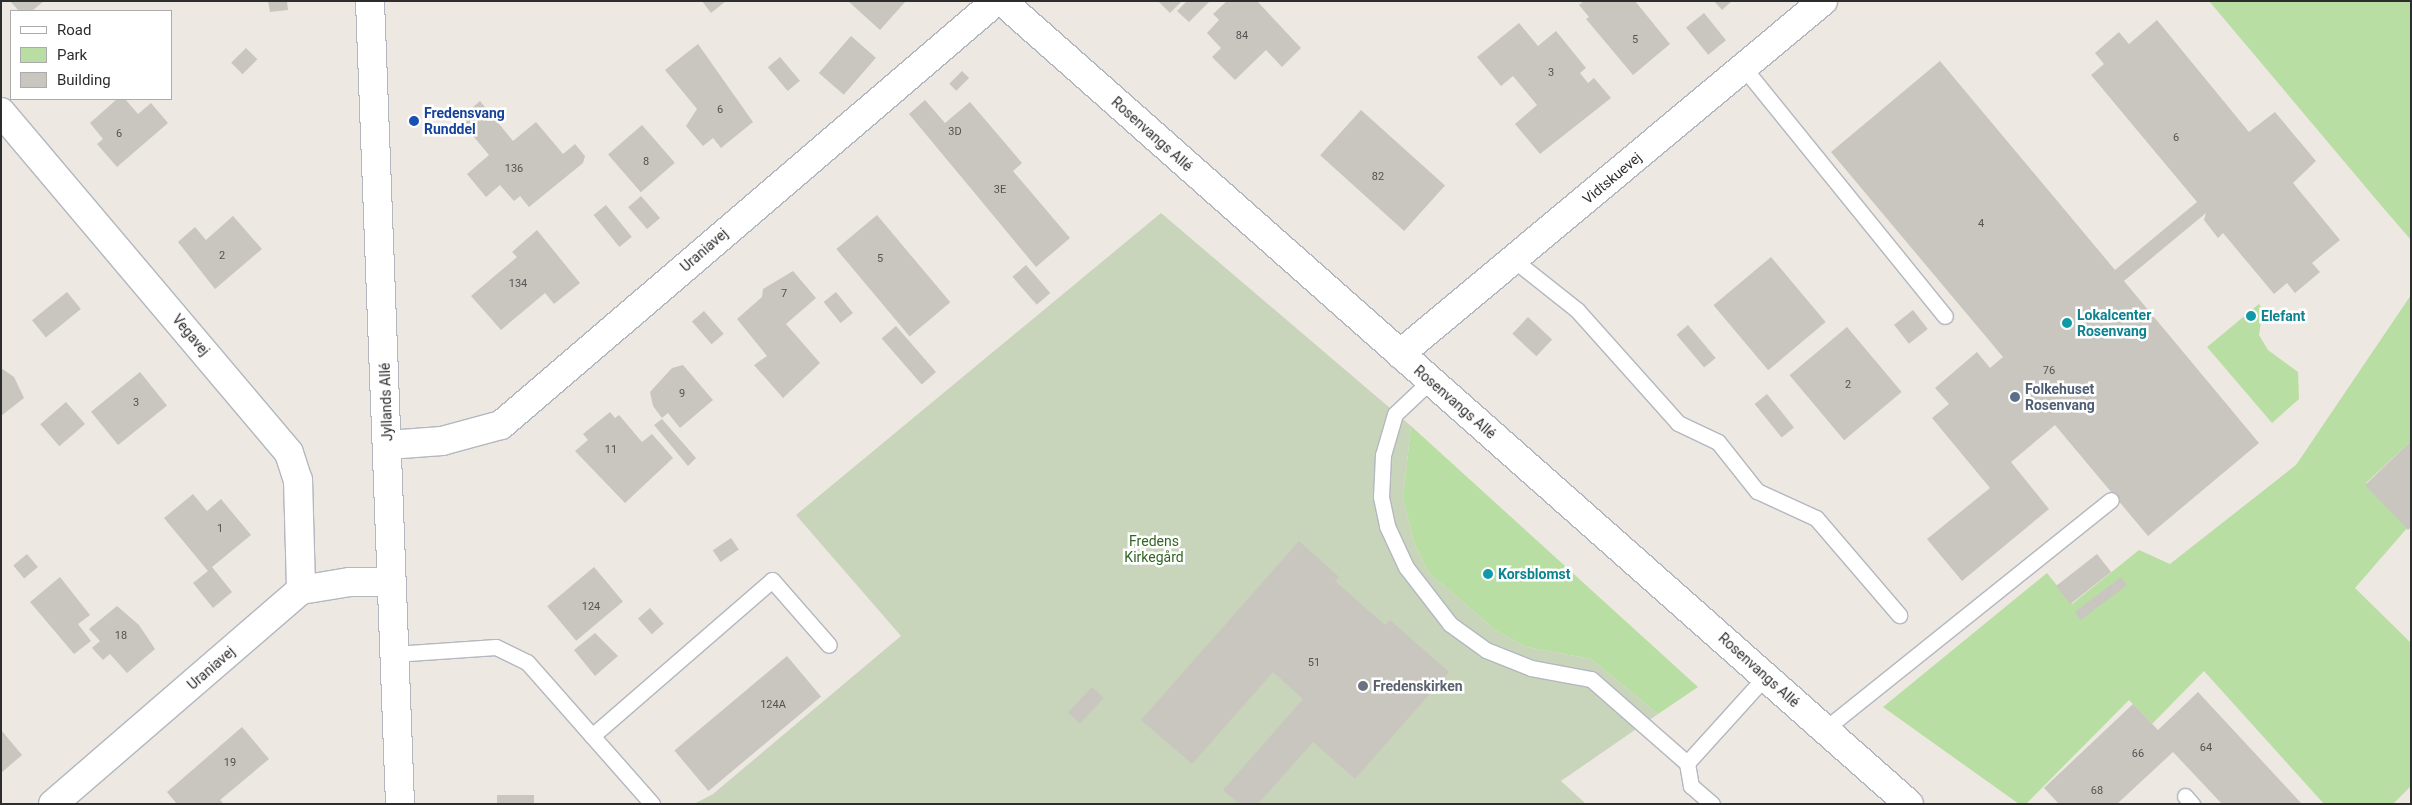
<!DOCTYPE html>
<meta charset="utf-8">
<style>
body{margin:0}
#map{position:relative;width:2412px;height:805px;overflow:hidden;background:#ede8e1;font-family:Roboto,sans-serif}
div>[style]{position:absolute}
.green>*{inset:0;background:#b9dea3}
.cemetery>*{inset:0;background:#c8d5ba}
.building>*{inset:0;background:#c9c6bf;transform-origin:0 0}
.roads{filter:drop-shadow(1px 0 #b4b7bf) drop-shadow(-1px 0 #b4b7bf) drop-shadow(0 1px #b4b7bf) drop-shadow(0 -1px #b4b7bf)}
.lane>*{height:15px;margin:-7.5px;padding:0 7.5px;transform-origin:7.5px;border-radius:7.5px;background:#fff}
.street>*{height:28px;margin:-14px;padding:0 14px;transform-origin:14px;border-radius:14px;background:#fff}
.secondary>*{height:28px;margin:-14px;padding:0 14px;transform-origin:14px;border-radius:14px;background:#fff}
.dots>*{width:14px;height:14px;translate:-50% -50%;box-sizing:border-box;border:2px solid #fff;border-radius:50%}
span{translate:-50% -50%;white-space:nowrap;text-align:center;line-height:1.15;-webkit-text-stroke:5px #fff;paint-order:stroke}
.number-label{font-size:11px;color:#545352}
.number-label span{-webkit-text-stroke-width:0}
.transit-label{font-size:14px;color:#164399;font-weight:700}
.left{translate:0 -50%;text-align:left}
.street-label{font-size:14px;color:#2d2d2d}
.culture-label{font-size:14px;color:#0d838f;font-weight:700}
.service-label{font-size:14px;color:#4e5e75;font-weight:700}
.park-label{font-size:14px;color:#316522}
.worship-label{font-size:14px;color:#5b616d;font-weight:700}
.frame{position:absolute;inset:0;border:2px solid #2d2d2d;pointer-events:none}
.legend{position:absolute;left:10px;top:10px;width:162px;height:90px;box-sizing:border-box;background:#fff;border:1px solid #ababab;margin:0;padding:6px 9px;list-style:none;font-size:15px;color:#2d2d2d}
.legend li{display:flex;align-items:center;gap:10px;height:25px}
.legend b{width:25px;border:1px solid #ababab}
</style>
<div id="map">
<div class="green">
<i style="clip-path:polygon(2209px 1px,2411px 1px,2411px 240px,2385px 210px)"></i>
<i style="clip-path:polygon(2411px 295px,2411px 441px,2366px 483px,2408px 527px,2355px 588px,2411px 643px,2411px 786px,2393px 804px,2324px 804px,2204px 671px,2152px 724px,2129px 700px,2026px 804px,2019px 804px,1883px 707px,2047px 573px,2072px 604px,2139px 550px,2170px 564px,2296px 465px)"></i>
<i style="clip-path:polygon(2259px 304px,2263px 310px,2259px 335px,2268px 350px,2298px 372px,2299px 399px,2272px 423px,2207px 347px)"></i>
<i style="clip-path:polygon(1411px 426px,1698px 687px,1658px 714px,1591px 659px,1526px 647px,1495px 630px,1428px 572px,1414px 542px,1403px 499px)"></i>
</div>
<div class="cemetery">
<i style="clip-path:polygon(1161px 213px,1411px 426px,1403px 499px,1414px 542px,1428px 572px,1495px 630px,1526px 647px,1591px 659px,1658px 714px,1561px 781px,1586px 804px,694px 804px,713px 794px,901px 636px,796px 515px)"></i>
</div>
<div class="building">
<i style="clip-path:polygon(10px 1px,44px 1px,32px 11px,19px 11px)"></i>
<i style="clip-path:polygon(268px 1px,287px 1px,288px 10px,270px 12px)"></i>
<i style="clip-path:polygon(702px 1px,726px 1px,711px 13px)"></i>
<i style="clip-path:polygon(848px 1px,906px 1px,880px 30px)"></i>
<i style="clip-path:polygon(1158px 1px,1182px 1px,1170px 13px)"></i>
<i style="clip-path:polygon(1187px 1px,1210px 1px,1189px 22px,1177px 11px)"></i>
<i style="clip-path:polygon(1227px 1px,1257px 1px,1301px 48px,1282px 67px,1266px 50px,1235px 80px,1212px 57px,1221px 48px,1207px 33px,1219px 20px,1213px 14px)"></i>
<i style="clip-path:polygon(1584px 1px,1635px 1px,1670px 44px,1633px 75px,1586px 19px,1589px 17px,1579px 5px)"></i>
<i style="clip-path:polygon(1714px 1px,1732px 1px,1722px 10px)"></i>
<i style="left:1704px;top:13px;width:35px;height:23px;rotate:51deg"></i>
<i style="clip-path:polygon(2157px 20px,2249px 132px,2275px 112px,2316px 161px,2293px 183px,2340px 240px,2312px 263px,2320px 272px,2295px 293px,2287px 283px,2274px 294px,2223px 233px,2218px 238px,2204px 220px,2206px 213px,2124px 281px,2259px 443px,2148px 536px,2055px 425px,2011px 462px,2049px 509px,1962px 581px,1927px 539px,1990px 488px,1932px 418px,1949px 404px,1935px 388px,1977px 352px,1990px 368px,2003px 357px,1831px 152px,1940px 61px,2115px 270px,2197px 202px,2091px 75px,2104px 64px,2095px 53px,2119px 32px,2129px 44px)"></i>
<i style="clip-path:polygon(1519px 23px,1538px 46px,1556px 31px,1586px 68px,1580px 73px,1588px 83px,1594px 78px,1611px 98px,1540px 154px,1515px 124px,1537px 105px,1513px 76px,1501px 86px,1477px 57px)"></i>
<i style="left:851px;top:36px;width:33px;height:49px;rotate:41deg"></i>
<i style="clip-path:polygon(698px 44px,753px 122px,721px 148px,713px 138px,703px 146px,686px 126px,697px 109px,665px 70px)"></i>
<i style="left:246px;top:48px;width:16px;height:21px;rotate:45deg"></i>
<i style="left:780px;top:57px;width:31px;height:16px;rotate:50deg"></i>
<i style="left:962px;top:71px;width:10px;height:18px;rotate:45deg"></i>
<i style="clip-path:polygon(117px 99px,125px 99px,138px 114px,151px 103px,168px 123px,117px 167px,97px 144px,103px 139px,90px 123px)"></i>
<i style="clip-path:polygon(925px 100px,945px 123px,970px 102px,1022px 163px,1013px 171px,1070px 238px,1036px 267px,909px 114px)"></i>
<i style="clip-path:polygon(480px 101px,513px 141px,536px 122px,563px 154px,575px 144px,585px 156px,583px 163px,529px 207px,520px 196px,514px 201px,500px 185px,486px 197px,467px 174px,489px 155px,459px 119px)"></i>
<i style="left:1361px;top:110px;width:113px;height:61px;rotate:42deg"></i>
<i style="left:642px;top:125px;width:50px;height:45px;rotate:49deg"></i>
<i style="left:641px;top:196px;width:29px;height:17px;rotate:49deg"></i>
<i style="left:606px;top:205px;width:41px;height:16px;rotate:51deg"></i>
<i style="left:877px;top:215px;width:114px;height:53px;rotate:50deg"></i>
<i style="clip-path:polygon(233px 216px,262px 249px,215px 289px,178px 242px,195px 227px,206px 240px)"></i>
<i style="clip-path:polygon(537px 230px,580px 283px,554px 304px,545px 293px,501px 330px,471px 296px,517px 257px,512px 252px)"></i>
<i style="left:1771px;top:257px;width:85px;height:75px;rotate:50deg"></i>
<i style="left:1026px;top:265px;width:37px;height:18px;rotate:49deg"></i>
<i style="clip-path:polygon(793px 271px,816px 298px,786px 324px,820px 363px,783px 398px,754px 365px,767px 356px,737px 319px,762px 297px,763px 289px)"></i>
<i style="left:67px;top:292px;width:22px;height:45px;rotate:51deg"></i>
<i style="left:836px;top:292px;width:27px;height:16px;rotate:51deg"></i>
<i style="left:1913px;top:310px;width:24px;height:24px;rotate:52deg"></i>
<i style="left:704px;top:311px;width:30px;height:16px;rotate:49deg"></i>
<i style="left:1528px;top:317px;width:33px;height:23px;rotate:43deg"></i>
<i style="left:1688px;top:325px;width:43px;height:15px;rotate:50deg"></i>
<i style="left:896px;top:326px;width:61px;height:19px;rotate:49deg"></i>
<i style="left:1847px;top:327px;width:85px;height:75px;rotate:50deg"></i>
<i style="clip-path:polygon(683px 365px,713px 400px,680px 428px,668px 413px,662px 418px,653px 406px,650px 392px,672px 368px)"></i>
<i style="clip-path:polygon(1px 368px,14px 377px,24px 398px,1px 416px)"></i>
<i style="left:140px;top:372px;width:43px;height:63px;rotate:51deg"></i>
<i style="left:1767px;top:394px;width:43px;height:16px;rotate:51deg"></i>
<i style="left:66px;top:402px;width:29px;height:34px;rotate:49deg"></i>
<i style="clip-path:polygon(610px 412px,615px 418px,619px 415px,642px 442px,652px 434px,673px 458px,625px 503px,575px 451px,588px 440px,583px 434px)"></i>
<i style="clip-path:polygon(662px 419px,696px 458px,688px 466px,654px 425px)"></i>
<i style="clip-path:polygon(2411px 441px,2411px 527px,2408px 530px,2365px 485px)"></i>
<i style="clip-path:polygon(193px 494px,207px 511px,221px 499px,251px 535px,212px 567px,232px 592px,213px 608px,193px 583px,208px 571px,164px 518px)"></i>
<i style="left:731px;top:538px;width:14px;height:22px;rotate:56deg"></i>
<i style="clip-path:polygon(1299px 541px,1339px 577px,1335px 581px,1385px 625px,1390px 620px,1449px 672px,1355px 779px,1313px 742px,1258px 804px,1239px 804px,1223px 790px,1303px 699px,1273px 672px,1192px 764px,1141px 720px)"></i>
<i style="left:27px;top:554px;width:17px;height:18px;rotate:50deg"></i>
<i style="left:2097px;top:554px;width:23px;height:52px;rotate:52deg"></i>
<i style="left:594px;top:567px;width:45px;height:61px;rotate:50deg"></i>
<i style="clip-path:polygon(60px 577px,90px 615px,78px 624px,91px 641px,74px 654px,30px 602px)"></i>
<i style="left:2121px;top:577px;width:10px;height:58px;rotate:53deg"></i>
<i style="clip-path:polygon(117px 606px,139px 625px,155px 649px,127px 673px,110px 654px,103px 660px,92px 648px,100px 641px,89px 629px)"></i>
<i style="left:650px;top:608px;width:21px;height:16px;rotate:49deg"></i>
<i style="clip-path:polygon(595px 633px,618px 656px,595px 676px,574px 650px)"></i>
<i style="left:787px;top:656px;width:53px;height:147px;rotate:50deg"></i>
<i style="left:1092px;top:687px;width:16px;height:35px;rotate:43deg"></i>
<i style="clip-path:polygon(2198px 692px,2302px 804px,2222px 804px,2173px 752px,2117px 804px,2059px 804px,2044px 788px,2133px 704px,2158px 730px)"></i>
<i style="clip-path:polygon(242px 727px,269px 759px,220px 800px,224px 804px,177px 804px,167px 792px)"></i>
<i style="clip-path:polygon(1px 730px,22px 755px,1px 773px)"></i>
<i style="left:534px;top:795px;width:9px;height:37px;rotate:90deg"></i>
</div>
<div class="roads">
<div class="lane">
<i style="left:1744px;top:68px;width:319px;rotate:51deg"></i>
<i style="left:1514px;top:260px;width:80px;rotate:38.4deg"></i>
<i style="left:1577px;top:310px;width:152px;rotate:48.2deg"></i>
<i style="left:1678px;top:423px;width:44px;rotate:25.4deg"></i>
<i style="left:1718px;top:442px;width:63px;rotate:51.5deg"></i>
<i style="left:1757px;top:491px;width:65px;rotate:24.6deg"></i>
<i style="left:1816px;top:518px;width:128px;rotate:49.4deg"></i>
<i style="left:1430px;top:381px;width:48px;rotate:136.7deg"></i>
<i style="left:1395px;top:414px;width:43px;rotate:106.3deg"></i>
<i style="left:1383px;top:455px;width:42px;rotate:92.7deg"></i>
<i style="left:1381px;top:497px;width:30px;rotate:78deg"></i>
<i style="left:1387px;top:526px;width:45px;rotate:65.1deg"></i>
<i style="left:1406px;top:567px;width:72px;rotate:52.3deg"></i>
<i style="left:1450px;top:624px;width:44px;rotate:35.8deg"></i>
<i style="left:1486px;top:650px;width:48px;rotate:21.8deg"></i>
<i style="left:1531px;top:668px;width:61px;rotate:10.4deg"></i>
<i style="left:1591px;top:679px;width:128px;rotate:41.2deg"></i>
<i style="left:394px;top:654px;width:102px;rotate:-3.9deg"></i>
<i style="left:496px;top:647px;width:34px;rotate:26deg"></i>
<i style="left:527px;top:662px;width:189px;rotate:48.6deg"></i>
<i style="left:1825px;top:729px;width:366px;rotate:-38.7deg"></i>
<i style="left:592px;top:736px;width:238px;rotate:-40.9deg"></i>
<i style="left:772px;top:580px;width:86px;rotate:48.8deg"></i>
<i style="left:2185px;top:796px;width:11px;rotate:49deg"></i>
<i style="left:1712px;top:804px;width:28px;rotate:-139deg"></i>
<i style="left:1691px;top:786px;width:23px;rotate:-100deg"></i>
<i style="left:1687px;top:763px;width:118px;rotate:-47.8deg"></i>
</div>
<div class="street">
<i style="left:1px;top:112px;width:446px;rotate:49.8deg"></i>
<i style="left:289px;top:453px;width:28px;rotate:72deg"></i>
<i style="left:298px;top:480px;width:110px;rotate:88.4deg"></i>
<i style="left:1400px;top:354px;width:551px;rotate:-39.85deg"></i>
<i style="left:388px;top:445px;width:54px;rotate:-4.2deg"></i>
<i style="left:442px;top:441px;width:61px;rotate:-15.2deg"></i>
<i style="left:501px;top:425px;width:652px;rotate:-40.58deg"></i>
<i style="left:53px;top:804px;width:328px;rotate:-40.8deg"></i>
<i style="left:301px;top:590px;width:50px;rotate:-9.3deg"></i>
<i style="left:350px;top:582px;width:41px"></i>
</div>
<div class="secondary">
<i style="left:370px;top:1px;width:804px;rotate:87.86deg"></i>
<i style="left:1002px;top:1px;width:1211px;rotate:41.52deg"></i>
</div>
</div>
<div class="dots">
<i style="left:414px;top:121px;background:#1a4fb4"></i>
<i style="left:2251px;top:316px;background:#0f9aa8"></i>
<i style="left:2067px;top:323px;background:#0f9aa8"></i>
<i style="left:2015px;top:397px;background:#5c6f8a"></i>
<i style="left:1488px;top:574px;background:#0f9aa8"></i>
<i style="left:1363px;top:686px;background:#6b7280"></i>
</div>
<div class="number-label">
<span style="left:1242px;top:36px">84</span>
<span style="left:1635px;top:40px">5</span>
<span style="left:1551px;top:73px">3</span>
<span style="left:720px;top:110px">6</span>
<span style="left:955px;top:132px">3D</span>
<span style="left:119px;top:134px">6</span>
<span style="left:2176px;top:138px">6</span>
<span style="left:646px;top:162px">8</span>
<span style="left:514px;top:169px">136</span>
<span style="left:1378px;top:177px">82</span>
<span style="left:1000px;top:190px">3E</span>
<span style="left:1981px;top:224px">4</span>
<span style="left:222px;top:256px">2</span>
<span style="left:880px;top:259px">5</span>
<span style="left:518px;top:284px">134</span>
<span style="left:784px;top:294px">7</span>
<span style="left:2049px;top:371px">76</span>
<span style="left:1848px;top:385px">2</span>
<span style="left:682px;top:394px">9</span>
<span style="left:136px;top:403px">3</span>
<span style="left:611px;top:450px">11</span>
<span style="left:220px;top:529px">1</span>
<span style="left:591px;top:607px">124</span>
<span style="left:121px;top:636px">18</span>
<span style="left:1314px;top:663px">51</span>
<span style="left:773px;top:705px">124A</span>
<span style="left:2206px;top:748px">64</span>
<span style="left:2138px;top:754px">66</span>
<span style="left:230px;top:763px">19</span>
<span style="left:2097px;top:791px">68</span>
</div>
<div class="transit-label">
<span class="left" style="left:424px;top:121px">Fredensvang<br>Runddel</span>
</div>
<div class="street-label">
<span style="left:1152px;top:134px;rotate:42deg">Rosenvangs Allé</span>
<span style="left:1612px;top:178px;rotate:-40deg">Vidtskuevej</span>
<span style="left:704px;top:250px;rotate:-41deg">Uraniavej</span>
<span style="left:191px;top:335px;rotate:50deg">Vegavej</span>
<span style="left:386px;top:402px;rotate:-92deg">Jyllands Allé</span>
<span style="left:1455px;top:402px;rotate:41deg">Rosenvangs Allé</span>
<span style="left:211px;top:668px;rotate:-41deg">Uraniavej</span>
<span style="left:1759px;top:670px;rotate:42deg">Rosenvangs Allé</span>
</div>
<div class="culture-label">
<span class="left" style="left:2077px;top:323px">Lokalcenter<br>Rosenvang</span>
<span class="left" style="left:2261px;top:316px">Elefant</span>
<span class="left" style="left:1498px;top:574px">Korsblomst</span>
</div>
<div class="service-label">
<span class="left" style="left:2025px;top:397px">Folkehuset<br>Rosenvang</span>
</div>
<div class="park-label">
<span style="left:1154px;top:549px">Fredens<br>Kirkegård</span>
</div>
<div class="worship-label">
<span class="left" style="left:1373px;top:686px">Fredenskirken</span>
</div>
<div class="frame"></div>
<ul class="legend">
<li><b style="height:6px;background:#fff"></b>Road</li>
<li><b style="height:14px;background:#b9dea3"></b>Park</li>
<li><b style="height:14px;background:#c9c6bf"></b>Building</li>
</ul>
</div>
